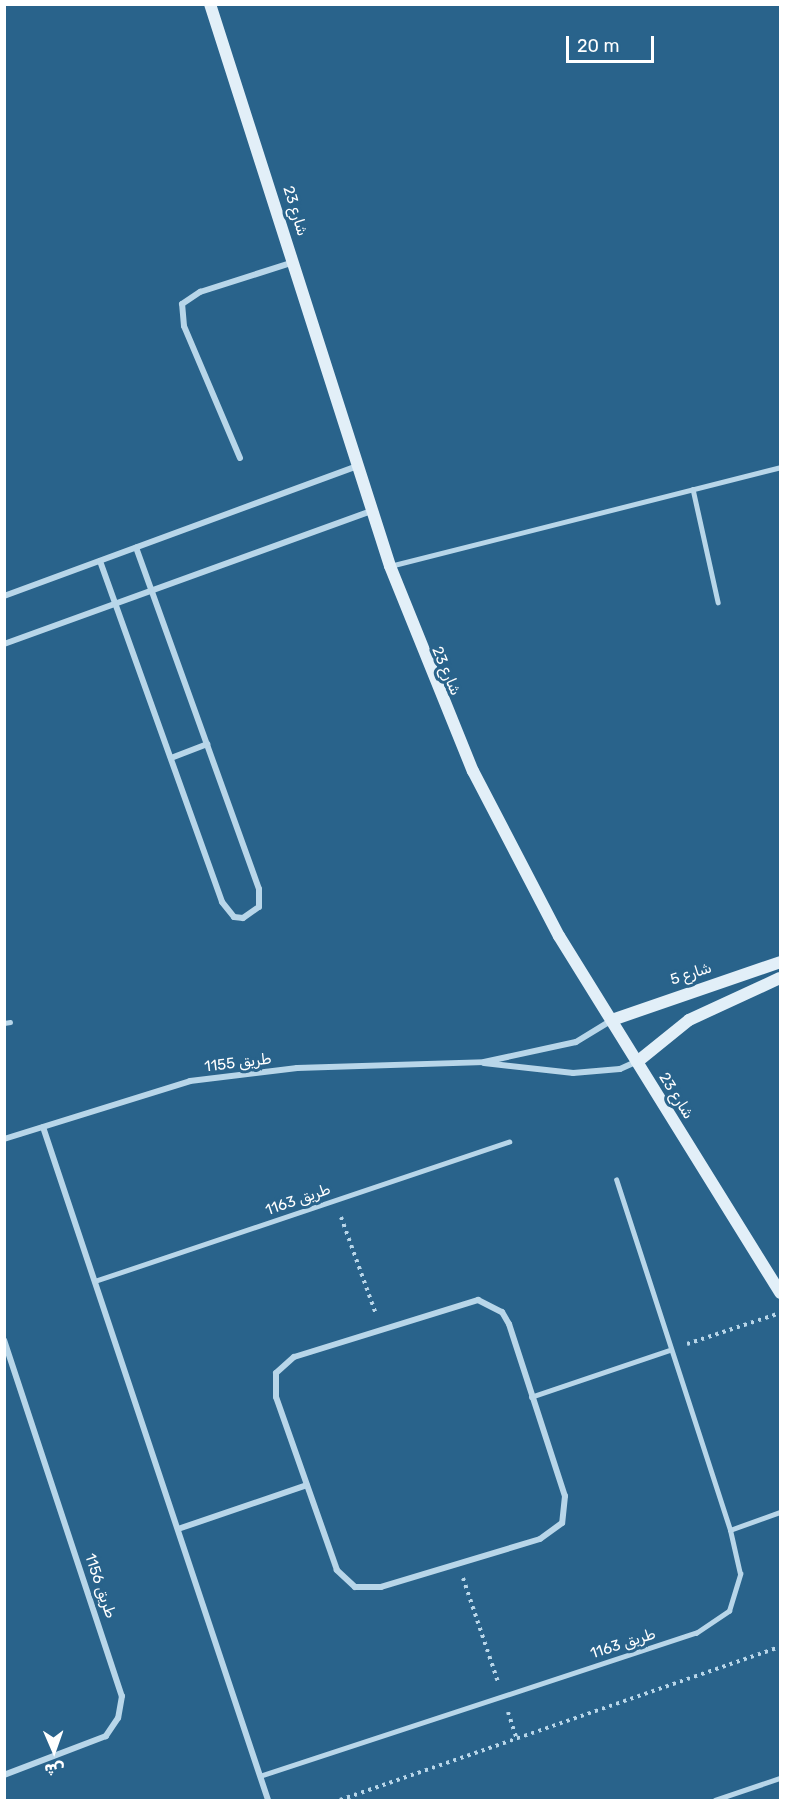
<!DOCTYPE html>
<meta charset="utf-8">
<style>
body{margin:0}
#map{position:relative;width:785px;height:1805px;overflow:hidden;background:#29638b;font-family:Rubik,"Noto Naskh Arabic",sans-serif}
div>[style]{position:absolute}
.path>*{height:4px;margin-top:-2px;transform-origin:0;background:repeating-linear-gradient(90deg,#b8d6e9 0 3px,transparent 0 7.5px)}
.lane>*{height:4.5px;margin:-2.25px;padding:0 2.25px;transform-origin:2.25px;border-radius:2.25px;background:#b8d6e9}
.street>*{height:6px;margin:-3px;padding:0 3px;transform-origin:3px;border-radius:3px;background:#b8d6e9}
.secondary>*{height:12px;margin:-6px;padding:0 6px;transform-origin:6px;border-radius:6px;background:#e2eff8}
span{translate:-50% -50%;white-space:nowrap;text-align:center;line-height:1.15;-webkit-text-stroke:6px #29638b;paint-order:stroke}
.street-label{font-size:15px;color:#fff}
.frame{position:absolute;inset:0;border:6px solid #fff;pointer-events:none}
.north{position:absolute;left:24px;top:1721px;width:60px;height:60px;-webkit-text-stroke:4px #29638b;paint-order:stroke;rotate:178deg;font-size:16px;font-weight:700;line-height:24px;text-align:center;color:#fff}
.north::after{content:'';display:block;margin:auto;width:21px;height:27px;background:#fff;clip-path:polygon(50% 0,100% 100%,50% 72%,0 100%)}
.scale{position:absolute;left:566px;top:36px;width:88px;height:27px;box-sizing:border-box;border:3px solid #fff;border-top:0;padding-left:8px;font-size:18px;line-height:21px;white-space:nowrap;color:#fff;-webkit-text-stroke:4px #29638b;paint-order:stroke}
</style>
<div id="map">
<div class="path">
<i style="left:341px;top:1217px;width:103px;rotate:70.2deg"></i>
<i style="left:687px;top:1344px;width:95px;rotate:-18.4deg"></i>
<i style="left:463px;top:1578px;width:110px;rotate:71.4deg"></i>
<i style="left:508px;top:1712px;width:28px;rotate:72deg"></i>
<i style="left:340px;top:1800px;width:466px;rotate:-19.2deg"></i>
</div>
<div class="lane">
<i style="left:693px;top:489px;width:116px;rotate:77.5deg"></i>
<i style="left:390px;top:566px;width:402px;rotate:-14.2deg"></i>
<i style="left:4px;top:1023px;width:6px;rotate:-9deg"></i>
<i style="left:95px;top:1281px;width:437px;rotate:-18.6deg"></i>
<i style="left:531px;top:1397px;width:147px;rotate:-18.7deg"></i>
<i style="left:730px;top:1530px;width:53px;rotate:-19.8deg"></i>
<i style="left:260px;top:1776px;width:459px;rotate:-18.2deg"></i>
<i style="left:696px;top:1633px;width:40px;rotate:-34deg"></i>
<i style="left:729px;top:1611px;width:39px;rotate:-73deg"></i>
<i style="left:740px;top:1574px;width:45px;rotate:-102.8deg"></i>
<i style="left:730px;top:1530px;width:368px;rotate:-108deg"></i>
<i style="left:715px;top:1800px;width:69px;rotate:-18.7deg"></i>
</div>
<div class="street">
<i style="left:240px;top:458px;width:143px;rotate:-113deg"></i>
<i style="left:184px;top:326px;width:22px;rotate:-95deg"></i>
<i style="left:182px;top:304px;width:22px;rotate:-34deg"></i>
<i style="left:200px;top:292px;width:99px;rotate:-17.7deg"></i>
<i style="left:100px;top:561px;width:362px;rotate:70.3deg"></i>
<i style="left:222px;top:902px;width:19px;rotate:51deg"></i>
<i style="left:234px;top:917px;width:9px;rotate:6deg"></i>
<i style="left:243px;top:918px;width:19px;rotate:-35deg"></i>
<i style="left:259px;top:907px;width:18px;rotate:-90deg"></i>
<i style="left:259px;top:889px;width:363px;rotate:-109.8deg"></i>
<i style="left:4px;top:596px;width:377px;rotate:-20.2deg"></i>
<i style="left:4px;top:644px;width:391px;rotate:-19.9deg"></i>
<i style="left:171px;top:758px;width:39px;rotate:-21deg"></i>
<i style="left:484px;top:1063px;width:90px;rotate:6.4deg"></i>
<i style="left:573px;top:1073px;width:47px;rotate:-4.9deg"></i>
<i style="left:620px;top:1069px;width:17px;rotate:-24deg"></i>
<i style="left:43px;top:1127px;width:710px;rotate:71.51deg"></i>
<i style="left:4px;top:1139px;width:195px;rotate:-17.3deg"></i>
<i style="left:190px;top:1081px;width:108px;rotate:-6.9deg"></i>
<i style="left:297px;top:1068px;width:187px;rotate:-1.8deg"></i>
<i style="left:484px;top:1062px;width:94px;rotate:-12.3deg"></i>
<i style="left:576px;top:1042px;width:42px;rotate:-31.4deg"></i>
<i style="left:478px;top:1300px;width:27px;rotate:27deg"></i>
<i style="left:502px;top:1312px;width:14px;rotate:60deg"></i>
<i style="left:509px;top:1324px;width:181px;rotate:72deg"></i>
<i style="left:565px;top:1496px;width:27px;rotate:96deg"></i>
<i style="left:562px;top:1523px;width:27px;rotate:144deg"></i>
<i style="left:540px;top:1539px;width:166px;rotate:163.2deg"></i>
<i style="left:381px;top:1587px;width:26px;rotate:180deg"></i>
<i style="left:355px;top:1587px;width:25px;rotate:-137deg"></i>
<i style="left:337px;top:1570px;width:183px;rotate:-109.4deg"></i>
<i style="left:276px;top:1397px;width:24px;rotate:-90deg"></i>
<i style="left:276px;top:1373px;width:24px;rotate:-42deg"></i>
<i style="left:294px;top:1357px;width:193px;rotate:-17.2deg"></i>
<i style="left:4px;top:1340px;width:375px;rotate:71.7deg"></i>
<i style="left:122px;top:1696px;width:22px;rotate:100deg"></i>
<i style="left:118px;top:1718px;width:22px;rotate:124deg"></i>
<i style="left:106px;top:1736px;width:109px;rotate:159.1deg"></i>
<i style="left:178px;top:1529px;width:136px;rotate:-18.8deg"></i>
</div>
<div class="secondary">
<i style="left:210px;top:4px;width:590px;rotate:72.24deg"></i>
<i style="left:390px;top:566px;width:221px;rotate:68deg"></i>
<i style="left:473px;top:771px;width:186px;rotate:62.5deg"></i>
<i style="left:559px;top:936px;width:420px;rotate:58.2deg"></i>
<i style="left:612px;top:1020px;width:178px;rotate:-19deg"></i>
<i style="left:637px;top:1062px;width:67px;rotate:-38.9deg"></i>
<i style="left:689px;top:1020px;width:100px;rotate:-24.8deg"></i>
</div>
<div class="street-label">
<span style="left:295px;top:211px;rotate:73deg">شارع 23</span>
<span style="left:446px;top:671px;rotate:67deg">شارع 23</span>
<span style="left:691px;top:974px;rotate:-18deg">شارع 5</span>
<span style="left:238px;top:1063px;rotate:-7deg">طريق 1155</span>
<span style="left:676px;top:1096px;rotate:58deg">شارع 23</span>
<span style="left:298px;top:1200px;rotate:-19deg">طريق 1163</span>
<span style="left:100px;top:1586px;rotate:71deg">طريق 1156</span>
<span style="left:623px;top:1644px;rotate:-18deg">طريق 1163</span>
</div>
<div class="frame"></div>
<div class="north">ش</div>
<div class="scale">20 m</div>
</div>
